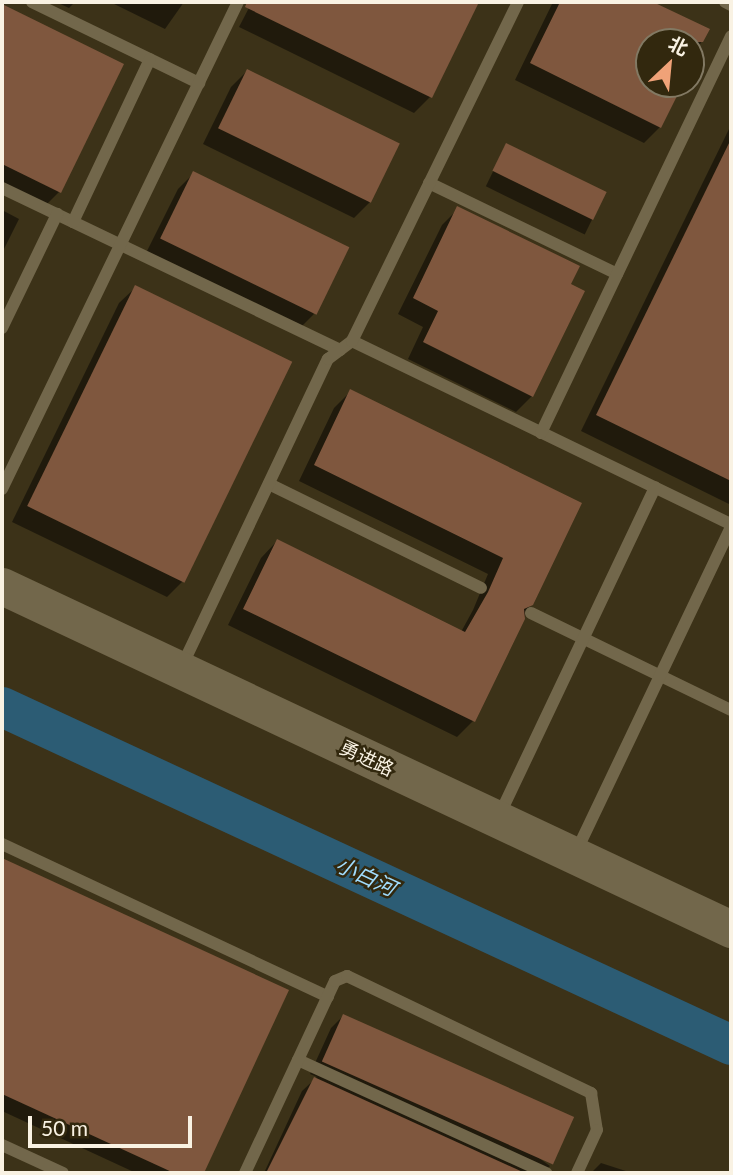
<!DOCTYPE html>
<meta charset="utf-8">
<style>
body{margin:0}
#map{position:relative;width:733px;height:1175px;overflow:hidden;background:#3c3218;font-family:Lato,"Noto Sans SC",sans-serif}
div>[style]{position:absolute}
.shadow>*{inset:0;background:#0007;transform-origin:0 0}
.river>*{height:40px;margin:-20px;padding:0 20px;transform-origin:20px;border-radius:20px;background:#2c5c74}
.building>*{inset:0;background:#7f573e;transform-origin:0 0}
.lane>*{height:12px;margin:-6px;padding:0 6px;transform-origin:6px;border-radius:6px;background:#72674b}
.secondary>*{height:37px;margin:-18.5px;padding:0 18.5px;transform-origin:18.5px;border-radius:18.5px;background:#72674b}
span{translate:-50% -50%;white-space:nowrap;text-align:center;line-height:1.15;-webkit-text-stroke:5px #32280e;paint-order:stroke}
.street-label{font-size:19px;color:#f9f2e3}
.water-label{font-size:21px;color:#a0dcfd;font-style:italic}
.frame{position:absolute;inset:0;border:4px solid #f9f2e3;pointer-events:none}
.north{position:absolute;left:635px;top:28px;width:70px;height:70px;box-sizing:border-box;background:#32280e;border:2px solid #827963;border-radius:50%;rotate:26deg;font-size:19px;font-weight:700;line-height:28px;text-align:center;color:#f9f2e3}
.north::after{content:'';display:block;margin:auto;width:24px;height:32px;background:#f0a278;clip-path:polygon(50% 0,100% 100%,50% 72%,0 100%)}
.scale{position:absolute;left:28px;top:1116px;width:164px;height:32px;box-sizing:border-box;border:4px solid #f9f2e3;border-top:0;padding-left:9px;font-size:21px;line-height:24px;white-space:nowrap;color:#f9f2e3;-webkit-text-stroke:5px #32280e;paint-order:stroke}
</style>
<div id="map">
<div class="shadow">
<i style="clip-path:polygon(56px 2px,75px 2px,69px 8px)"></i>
<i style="clip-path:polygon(110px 2px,184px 2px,165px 29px)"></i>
<i style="clip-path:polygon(252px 2px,477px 2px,430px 97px,414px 113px,239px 27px)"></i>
<i style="clip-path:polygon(553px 2px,649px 2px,707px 30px,691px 63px,691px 42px,649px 42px,649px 84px,681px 84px,660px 127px,644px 143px,515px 80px)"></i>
<i style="clip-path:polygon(2px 6px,122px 65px,59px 192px,43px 208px,2px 188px)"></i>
<i style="clip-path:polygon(247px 71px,370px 202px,354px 218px,203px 144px,231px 87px)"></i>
<i style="clip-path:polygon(731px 125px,731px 505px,581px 431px)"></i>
<i style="left:506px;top:145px;width:110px;height:46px;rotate:26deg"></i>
<i style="clip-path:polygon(194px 173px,314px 314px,298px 330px,145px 255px,178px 189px)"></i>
<i style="clip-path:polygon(458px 209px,568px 285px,532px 396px,516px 412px,408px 359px,423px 327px,398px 314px,442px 225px)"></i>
<i style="clip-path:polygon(2px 210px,19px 219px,2px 253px)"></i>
<i style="clip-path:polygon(136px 287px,183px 581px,167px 597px,12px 522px,119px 303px)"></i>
<i style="clip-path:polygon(351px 391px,580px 504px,473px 721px,457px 737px,228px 625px,261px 558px,277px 541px,461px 632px,473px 610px,488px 574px,299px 481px,334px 408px)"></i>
<i style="clip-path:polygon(2px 859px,286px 991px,202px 1173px,136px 1173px,2px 1111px)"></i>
<i style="clip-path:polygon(343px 1016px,550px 1166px,543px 1173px,264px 1173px,302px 1091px,317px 1077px,310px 1074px,331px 1028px)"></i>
<i style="clip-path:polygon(601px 1163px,632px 1173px,591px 1173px)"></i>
</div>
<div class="river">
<i style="left:2px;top:707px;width:804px;rotate:24.87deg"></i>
</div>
<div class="building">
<i style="clip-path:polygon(247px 2px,479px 2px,432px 98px,245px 7px)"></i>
<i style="clip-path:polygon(560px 2px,653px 2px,710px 29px,703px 42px,649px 42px,649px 84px,683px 84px,661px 128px,530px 63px)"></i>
<i style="clip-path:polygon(2px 4px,124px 64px,61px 193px,2px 164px)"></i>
<i style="left:247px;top:69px;width:170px;height:66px;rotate:26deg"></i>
<i style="clip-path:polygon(731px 139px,731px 481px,596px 415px)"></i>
<i style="left:506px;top:143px;width:112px;height:31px;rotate:26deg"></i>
<i style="left:193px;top:171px;width:174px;height:75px;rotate:26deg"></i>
<i style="clip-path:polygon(457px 206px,580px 266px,571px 284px,585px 291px,533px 397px,423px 342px,438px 311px,413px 298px)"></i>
<i style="left:135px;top:285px;width:175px;height:246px;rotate:26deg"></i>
<i style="clip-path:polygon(350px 389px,582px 503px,533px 605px,524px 609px,525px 619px,475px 722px,243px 609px,277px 539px,465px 632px,488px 592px,503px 558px,314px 465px)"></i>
<i style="clip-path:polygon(2px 858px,289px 990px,204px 1173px,174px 1173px,2px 1094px)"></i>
<i style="left:343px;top:1014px;width:253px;height:52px;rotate:24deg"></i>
<i style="clip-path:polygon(314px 1077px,525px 1173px,266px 1173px)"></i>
</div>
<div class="lane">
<i style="left:32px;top:2px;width:186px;rotate:25.9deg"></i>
<i style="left:725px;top:2px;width:7px;rotate:27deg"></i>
<i style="left:429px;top:183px;width:209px;rotate:25.8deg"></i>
<i style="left:2px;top:188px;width:375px;rotate:25.6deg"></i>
<i style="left:73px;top:222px;width:180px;rotate:-64.7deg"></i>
<i style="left:2px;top:328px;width:127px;rotate:-64.2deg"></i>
<i style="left:352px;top:341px;width:421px;rotate:25.8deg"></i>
<i style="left:541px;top:433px;width:440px;rotate:-64.4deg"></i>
<i style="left:269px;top:484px;width:236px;rotate:26.1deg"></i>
<i style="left:2px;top:489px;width:541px;rotate:-64.15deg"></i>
<i style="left:531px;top:613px;width:222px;rotate:25.9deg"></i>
<i style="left:182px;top:666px;width:340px;rotate:-64.6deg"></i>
<i style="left:328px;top:359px;width:30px;rotate:-37deg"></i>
<i style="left:352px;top:341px;width:377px;rotate:-63.9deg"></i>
<i style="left:499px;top:816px;width:364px;rotate:-64.6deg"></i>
<i style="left:2px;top:844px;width:360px;rotate:25.1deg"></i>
<i style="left:576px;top:852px;width:360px;rotate:-64.5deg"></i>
<i style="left:298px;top:1060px;width:273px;rotate:24.5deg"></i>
<i style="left:2px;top:1145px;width:67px;rotate:24.7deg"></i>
<i style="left:245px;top:1173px;width:212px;rotate:-64.9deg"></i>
<i style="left:335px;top:981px;width:13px;rotate:-23deg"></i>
<i style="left:347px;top:976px;width:271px;rotate:25.6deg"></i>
<i style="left:591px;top:1093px;width:37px;rotate:81deg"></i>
<i style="left:597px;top:1130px;width:47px;rotate:114.9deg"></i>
</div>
<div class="secondary">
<i style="left:2px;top:586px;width:806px;rotate:25.2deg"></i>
</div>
<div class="street-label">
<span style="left:367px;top:758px;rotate:25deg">勇进路</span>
</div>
<div class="water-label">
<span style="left:366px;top:876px;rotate:25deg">小白河</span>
</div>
<div class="frame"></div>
<div class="north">北</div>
<div class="scale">50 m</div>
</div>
